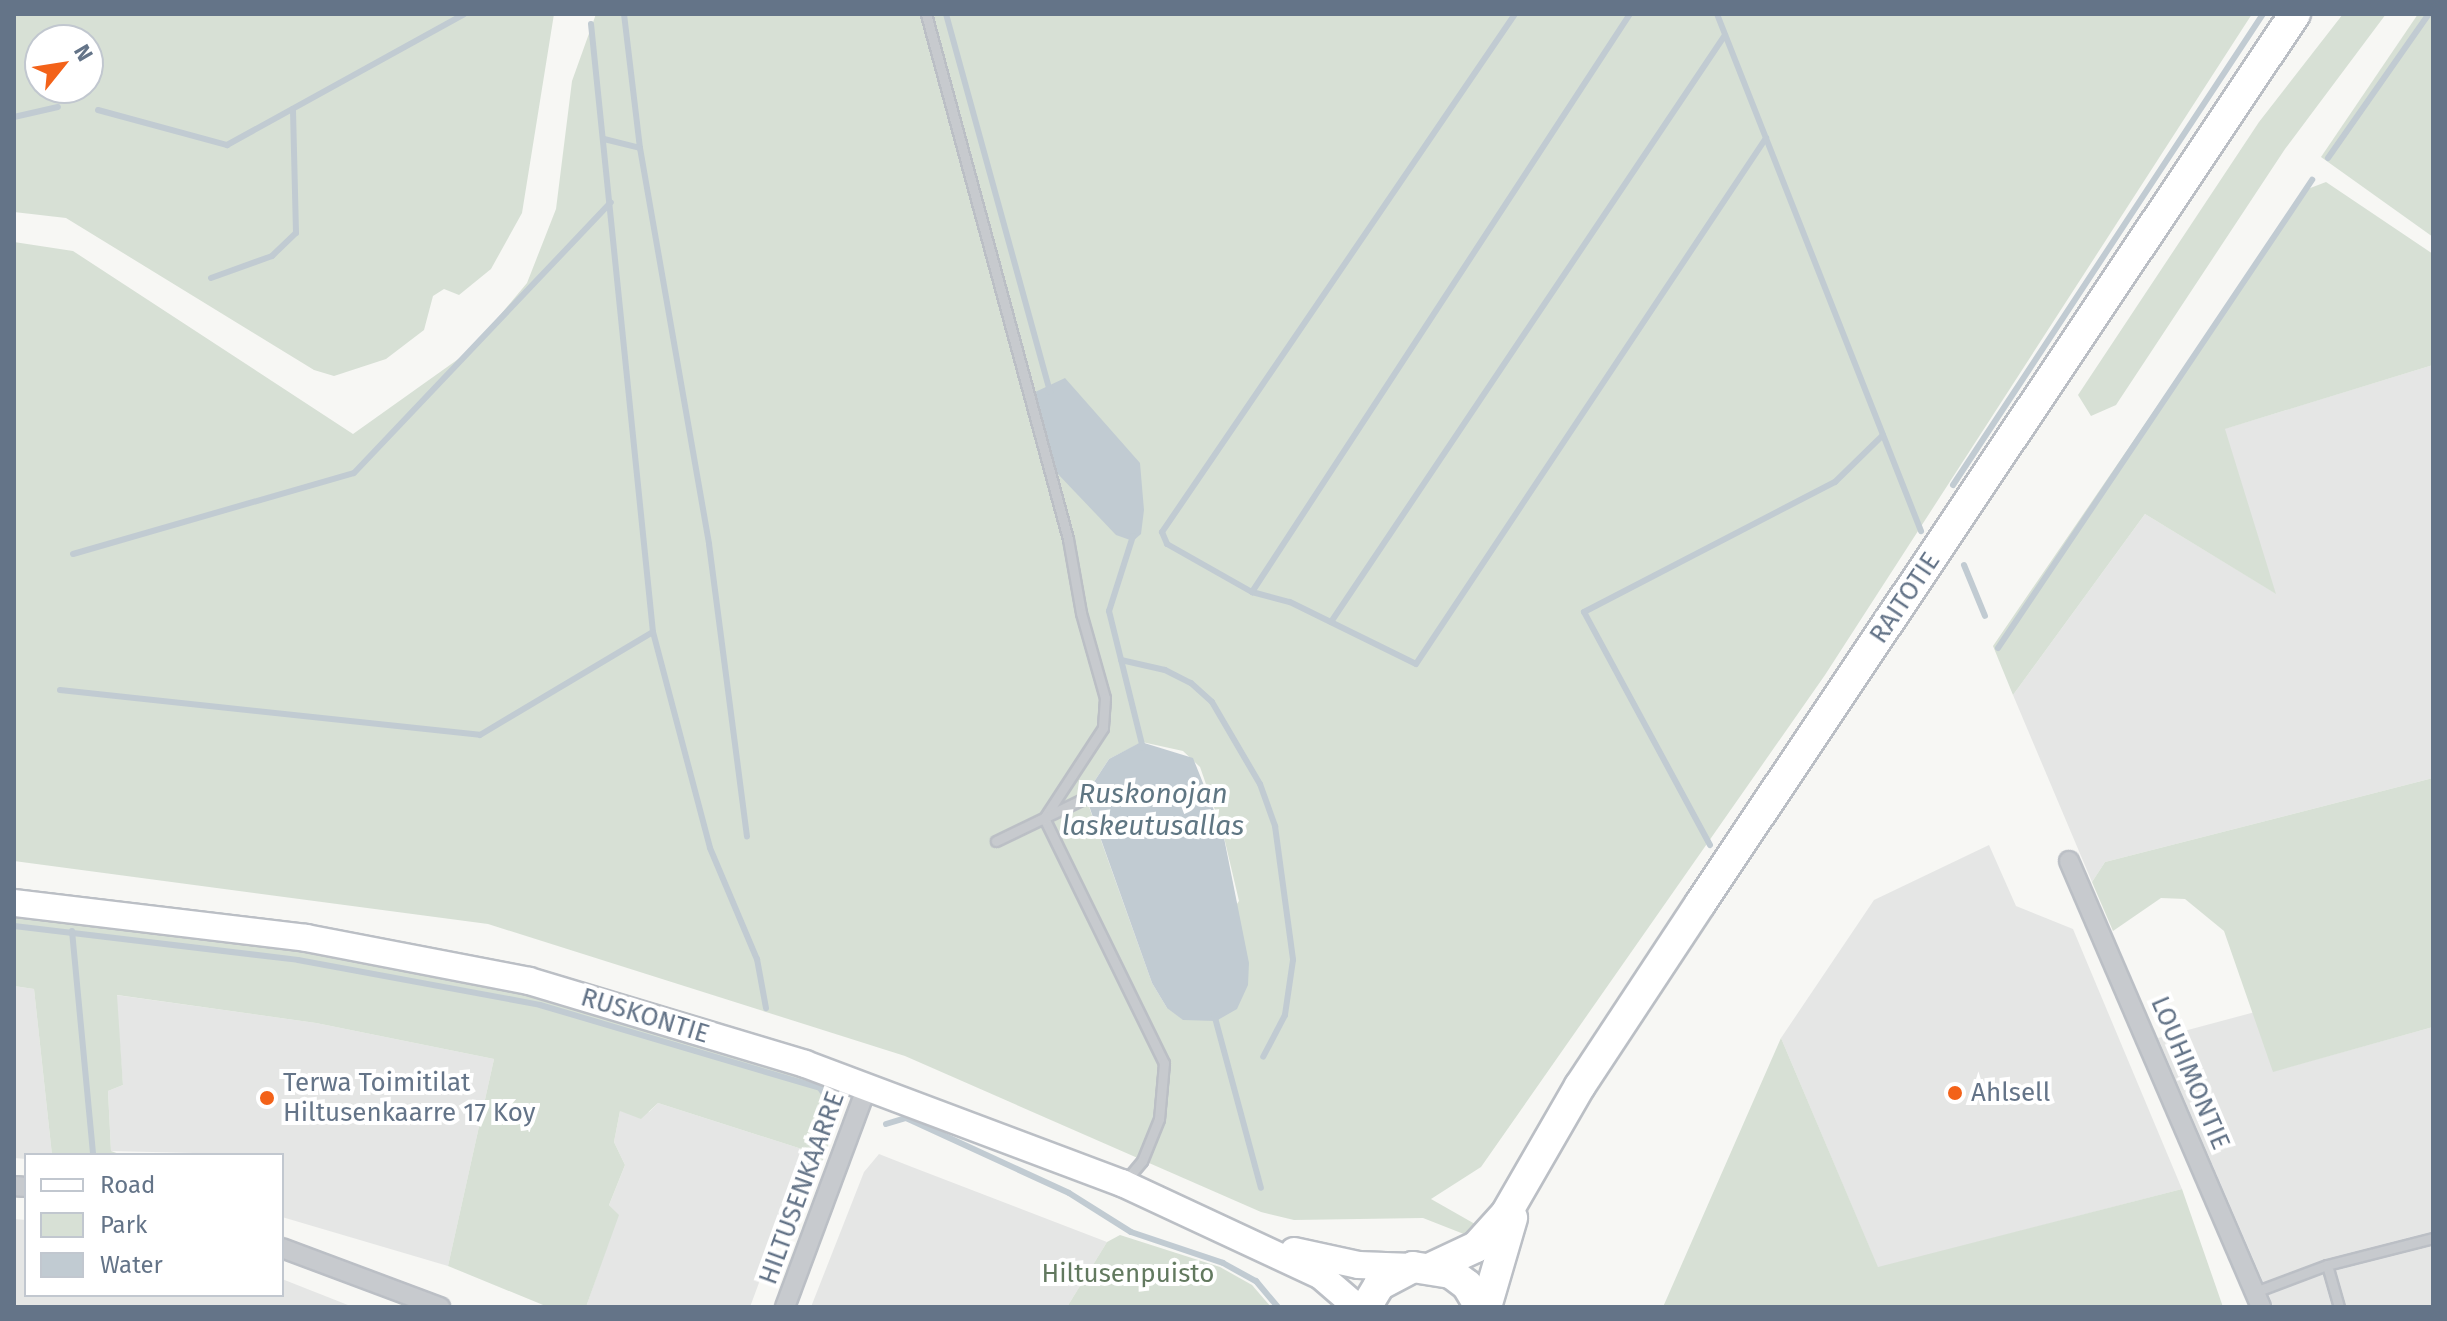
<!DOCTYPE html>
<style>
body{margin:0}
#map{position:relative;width:2447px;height:1321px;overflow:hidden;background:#f7f7f4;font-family:"Fira Sans",sans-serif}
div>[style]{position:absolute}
.built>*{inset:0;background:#e5e6e5}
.green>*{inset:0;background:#d7e0d5}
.water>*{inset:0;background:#c1cbd2}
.stream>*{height:6px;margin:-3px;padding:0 3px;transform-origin:3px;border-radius:3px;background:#c1cbd2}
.roads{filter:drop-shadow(2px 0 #bbbfc5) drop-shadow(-2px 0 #bbbfc5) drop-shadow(0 2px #bbbfc5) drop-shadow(0 -2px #bbbfc5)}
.service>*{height:9px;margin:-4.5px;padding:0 4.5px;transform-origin:4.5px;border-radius:4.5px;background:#c7cace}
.minor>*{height:18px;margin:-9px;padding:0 9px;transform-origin:9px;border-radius:9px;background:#c7cace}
.secondary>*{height:26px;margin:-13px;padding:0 13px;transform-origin:13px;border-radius:13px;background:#fff}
.primary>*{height:30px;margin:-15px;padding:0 15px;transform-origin:15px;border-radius:15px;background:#fff}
.dots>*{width:22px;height:22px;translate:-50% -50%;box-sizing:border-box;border:4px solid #fff;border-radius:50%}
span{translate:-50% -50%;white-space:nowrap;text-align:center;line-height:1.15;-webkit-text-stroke:8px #fff;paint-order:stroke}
.street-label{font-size:26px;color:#647488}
.poi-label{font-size:26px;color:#647488}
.left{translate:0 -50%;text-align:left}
.park-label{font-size:26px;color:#62795f}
.water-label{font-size:28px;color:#5f7683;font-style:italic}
.frame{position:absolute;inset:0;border:16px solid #647488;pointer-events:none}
.legend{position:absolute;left:24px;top:1153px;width:260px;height:144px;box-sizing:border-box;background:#fff;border:2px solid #c1c7cf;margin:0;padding:10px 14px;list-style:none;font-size:24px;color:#647488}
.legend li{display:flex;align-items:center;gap:16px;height:40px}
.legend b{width:40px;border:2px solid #c1c7cf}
.north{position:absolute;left:24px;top:24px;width:80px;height:80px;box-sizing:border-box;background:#fff;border:2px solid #c1c7cf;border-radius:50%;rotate:60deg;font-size:22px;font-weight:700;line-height:32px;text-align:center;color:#647488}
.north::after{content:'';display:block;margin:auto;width:28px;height:36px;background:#f36219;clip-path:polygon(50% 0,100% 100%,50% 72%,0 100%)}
</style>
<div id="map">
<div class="built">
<i style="clip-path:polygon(2433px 365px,2433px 778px,2105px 862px,2092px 882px,2013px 695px,2145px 514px,2275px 593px,2224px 429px)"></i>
<i style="clip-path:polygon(1989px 845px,2016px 906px,2073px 929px,2182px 1189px,1878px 1268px,1781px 1038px,1874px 900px)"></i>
<i style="clip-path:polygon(14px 986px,34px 989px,52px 1155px,26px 1159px,14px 1158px)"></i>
<i style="clip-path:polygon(116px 995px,316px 1023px,494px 1059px,448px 1266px,282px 1217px,282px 1155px,111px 1151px,108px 1091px,123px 1085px)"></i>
<i style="clip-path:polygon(2255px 1012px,2274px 1071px,2433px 1027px,2433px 1307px,2274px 1307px,2158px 1038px)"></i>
<i style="clip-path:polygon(658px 1103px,808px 1151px,750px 1307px,586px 1307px,618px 1215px,609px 1205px,625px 1165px,614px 1142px,620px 1111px,649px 1112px)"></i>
<i style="clip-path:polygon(879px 1154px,912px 1167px,1107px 1242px,1067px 1307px,811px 1307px,864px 1172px)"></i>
<i style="clip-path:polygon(14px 1219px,26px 1220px,26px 1295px,282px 1295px,282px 1279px,353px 1307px,14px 1307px)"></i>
</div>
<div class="green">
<i style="clip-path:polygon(evenodd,14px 14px,554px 14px,522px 213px,491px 269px,459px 295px,444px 289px,433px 296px,424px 330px,386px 359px,334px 376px,314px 370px,66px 218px,14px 212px,14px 14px,40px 40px,88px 40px,88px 88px,40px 88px,40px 40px)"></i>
<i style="clip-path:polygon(evenodd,596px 14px,2252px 14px,1825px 675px,1481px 1167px,1431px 1199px,1482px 1228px,1474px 1238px,1423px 1218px,1294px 1220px,1261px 1212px,905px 1056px,488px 924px,14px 861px,14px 242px,73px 251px,353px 434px,471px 350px,527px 283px,556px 209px,572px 81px,596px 14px,1142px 742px,1183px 751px,1200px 767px,1223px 833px,1239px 901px,1167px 1008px,1152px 983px,1088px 804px,1088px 791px,1109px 759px,1142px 742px)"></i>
<i style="clip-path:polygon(2343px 14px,2386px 14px,2285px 149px,2116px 405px,2091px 416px,2078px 395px,2259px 122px)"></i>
<i style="clip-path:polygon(2418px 14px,2433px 14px,2433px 237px,2321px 157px)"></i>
<i style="clip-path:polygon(2326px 182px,2433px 254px,2433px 365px,2225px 429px,2276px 594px,2145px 514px,2013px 695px,1993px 646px,2305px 190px)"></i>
<i style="clip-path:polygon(2433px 778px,2433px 1027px,2273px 1072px,2224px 931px,2185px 899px,2161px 898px,2113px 931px,2092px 882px,2105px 862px)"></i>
<i style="clip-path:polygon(14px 916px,301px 951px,539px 997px,831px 1085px,839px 1096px,839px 1115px,799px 1226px,782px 1221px,808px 1151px,658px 1103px,641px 1119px,620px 1111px,614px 1142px,625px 1165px,609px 1205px,619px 1215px,586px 1307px,548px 1307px,448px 1266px,494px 1059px,316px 1023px,117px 995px,123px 1085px,108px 1091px,111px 1151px,122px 1155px,52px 1155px,34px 989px,14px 986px)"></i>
<i style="clip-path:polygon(1781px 1038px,1878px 1267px,2182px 1189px,2223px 1307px,1663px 1307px)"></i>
<i style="clip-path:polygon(1120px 1235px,1220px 1267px,1252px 1285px,1271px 1307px,1067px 1307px,1107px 1242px)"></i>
</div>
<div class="water">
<i style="clip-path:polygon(1065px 378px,1140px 463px,1144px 510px,1141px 534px,1133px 541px,1116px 535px,1056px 472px,1031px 394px)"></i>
<i style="clip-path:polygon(1141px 742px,1193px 758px,1223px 833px,1249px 963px,1248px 985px,1237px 1009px,1216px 1021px,1183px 1020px,1167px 1008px,1152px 983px,1088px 803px,1088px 791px,1109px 759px)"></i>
</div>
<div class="stream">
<i style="left:624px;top:14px;width:135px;rotate:83.2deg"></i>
<i style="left:640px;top:148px;width:402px;rotate:80.1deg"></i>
<i style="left:709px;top:544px;width:295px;rotate:82.6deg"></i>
<i style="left:946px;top:14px;width:392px;rotate:74.6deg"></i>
<i style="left:1515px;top:14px;width:627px;rotate:124.27deg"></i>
<i style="left:1162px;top:532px;width:13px;rotate:67deg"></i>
<i style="left:1167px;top:544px;width:98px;rotate:29.5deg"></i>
<i style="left:1252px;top:592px;width:39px;rotate:15deg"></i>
<i style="left:1290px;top:602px;width:140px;rotate:26.2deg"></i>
<i style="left:1416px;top:664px;width:632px;rotate:-56.36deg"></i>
<i style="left:1717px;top:14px;width:556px;rotate:68.47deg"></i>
<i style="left:591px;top:24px;width:611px;rotate:84.18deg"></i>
<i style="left:653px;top:632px;width:223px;rotate:75.2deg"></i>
<i style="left:710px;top:848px;width:121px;rotate:67.1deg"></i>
<i style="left:757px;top:959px;width:50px;rotate:79.6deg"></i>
<i style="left:98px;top:110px;width:134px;rotate:15.2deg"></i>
<i style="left:227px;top:145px;width:271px;rotate:-28.9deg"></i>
<i style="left:14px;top:117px;width:45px;rotate:-12.8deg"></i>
<i style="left:604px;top:139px;width:37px;rotate:14deg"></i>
<i style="left:2328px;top:158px;width:176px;rotate:-55deg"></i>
<i style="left:211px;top:278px;width:65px;rotate:-19.8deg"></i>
<i style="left:272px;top:256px;width:33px;rotate:-44deg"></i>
<i style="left:296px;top:233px;width:124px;rotate:-91.4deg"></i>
<i style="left:1953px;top:485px;width:564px;rotate:-56.65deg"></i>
<i style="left:1133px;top:536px;width:79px;rotate:107.7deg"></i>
<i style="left:1109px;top:611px;width:141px;rotate:76.1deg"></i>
<i style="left:73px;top:554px;width:292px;rotate:-16.1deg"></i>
<i style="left:354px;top:473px;width:373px;rotate:-46.5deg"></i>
<i style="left:1964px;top:565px;width:55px;rotate:67.6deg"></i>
<i style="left:1252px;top:592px;width:691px;rotate:-56.82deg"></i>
<i style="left:1331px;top:622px;width:707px;rotate:-56.13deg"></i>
<i style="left:1998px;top:648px;width:564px;rotate:-56.14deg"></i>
<i style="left:1121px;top:660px;width:45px;rotate:12.8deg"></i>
<i style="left:1165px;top:670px;width:29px;rotate:27deg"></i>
<i style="left:1191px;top:683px;width:28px;rotate:42deg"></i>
<i style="left:1212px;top:702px;width:95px;rotate:59.7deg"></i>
<i style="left:1260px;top:784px;width:45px;rotate:70.3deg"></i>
<i style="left:1275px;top:826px;width:135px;rotate:82.3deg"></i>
<i style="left:1293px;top:960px;width:56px;rotate:98.3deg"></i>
<i style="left:1285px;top:1015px;width:47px;rotate:117.6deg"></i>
<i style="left:60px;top:690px;width:422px;rotate:6.1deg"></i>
<i style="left:480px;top:735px;width:201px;rotate:-30.8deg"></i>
<i style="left:1710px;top:845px;width:265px;rotate:-118.4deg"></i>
<i style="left:1584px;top:612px;width:283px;rotate:-27.4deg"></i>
<i style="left:1835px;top:482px;width:67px;rotate:-44.4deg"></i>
<i style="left:14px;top:926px;width:286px;rotate:6.8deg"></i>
<i style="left:298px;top:960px;width:246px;rotate:10.5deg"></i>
<i style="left:540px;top:1005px;width:292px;rotate:16.5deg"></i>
<i style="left:820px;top:1088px;width:23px;rotate:56deg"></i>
<i style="left:72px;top:931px;width:225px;rotate:84.6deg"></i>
<i style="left:1214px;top:1014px;width:180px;rotate:74.9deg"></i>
<i style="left:886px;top:1124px;width:21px;rotate:-17deg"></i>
<i style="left:906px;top:1118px;width:179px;rotate:24.7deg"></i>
<i style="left:1069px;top:1193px;width:73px;rotate:32.2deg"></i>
<i style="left:1131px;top:1232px;width:97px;rotate:18.6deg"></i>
<i style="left:1223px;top:1263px;width:38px;rotate:29deg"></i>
<i style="left:1256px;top:1281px;width:34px;rotate:50deg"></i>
<i style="left:791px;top:1221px;width:120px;rotate:-71.6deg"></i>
</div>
<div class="roads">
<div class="service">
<i style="left:926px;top:14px;width:544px;rotate:74.86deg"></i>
<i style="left:1068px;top:539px;width:75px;rotate:80deg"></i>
<i style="left:1081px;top:613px;width:88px;rotate:74.2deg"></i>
<i style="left:1105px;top:698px;width:30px;rotate:94deg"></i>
<i style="left:1103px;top:728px;width:108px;rotate:123.2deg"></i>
<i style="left:1044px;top:818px;width:273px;rotate:63.9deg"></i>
<i style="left:1164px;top:1063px;width:56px;rotate:95.1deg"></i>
<i style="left:1159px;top:1119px;width:45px;rotate:112deg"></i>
<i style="left:1142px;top:1161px;width:26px;rotate:130deg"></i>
<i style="left:996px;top:841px;width:97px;rotate:-25.8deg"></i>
<i style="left:2327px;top:1265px;width:44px;rotate:74.1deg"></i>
<i style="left:2255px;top:1292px;width:77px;rotate:-20.6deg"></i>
<i style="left:2327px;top:1265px;width:109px;rotate:-14.3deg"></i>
</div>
<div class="minor">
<i style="left:2069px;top:861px;width:486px;rotate:66.7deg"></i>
<i style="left:14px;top:1186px;width:12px;rotate:5deg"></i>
<i style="left:282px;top:1248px;width:169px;rotate:20.5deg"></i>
<i style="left:785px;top:1307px;width:235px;rotate:-69.6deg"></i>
</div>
<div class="secondary">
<i style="left:14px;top:903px;width:294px;rotate:6.8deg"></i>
<i style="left:306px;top:938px;width:227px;rotate:10.9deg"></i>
<i style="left:529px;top:981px;width:288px;rotate:16.7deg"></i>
<i style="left:805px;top:1064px;width:339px;rotate:20.6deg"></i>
<i style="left:1122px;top:1183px;width:220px;rotate:25deg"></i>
<i style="left:1321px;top:1276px;width:48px;rotate:40.7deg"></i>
<i style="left:1294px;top:1251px;width:66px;rotate:12.3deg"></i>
<i style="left:1358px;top:1265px;width:55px;rotate:2.1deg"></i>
</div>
<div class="primary">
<i style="left:1433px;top:1267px;width:47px;rotate:-24.9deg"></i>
<i style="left:1476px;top:1247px;width:45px;rotate:-47.7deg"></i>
<i style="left:1506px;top:1214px;width:148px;rotate:-60deg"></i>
<i style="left:1580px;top:1086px;width:218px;rotate:-56.6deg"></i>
<i style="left:1700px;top:904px;width:1071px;rotate:-56.24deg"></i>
<i style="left:1366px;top:1307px;width:26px;rotate:-59deg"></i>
<i style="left:1379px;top:1285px;width:38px;rotate:-28deg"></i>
<i style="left:1413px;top:1267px;width:38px;rotate:9deg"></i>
<i style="left:1451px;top:1273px;width:20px;rotate:37deg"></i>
<i style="left:1467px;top:1285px;width:26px;rotate:59deg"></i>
<i style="left:1486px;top:1307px;width:93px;rotate:-73.7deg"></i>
</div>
</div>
<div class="dots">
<i style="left:1955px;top:1093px;background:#f36219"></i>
<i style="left:267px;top:1098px;background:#f36219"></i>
</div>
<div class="street-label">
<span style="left:1905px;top:598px;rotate:-56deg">RAITOTIE</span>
<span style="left:645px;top:1016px;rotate:17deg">RUSKONTIE</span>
<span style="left:2190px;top:1073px;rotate:67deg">LOUHIMONTIE</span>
<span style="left:802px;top:1188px;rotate:-70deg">HILTUSENKAARRE</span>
</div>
<div class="poi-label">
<span class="left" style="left:283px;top:1098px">Terwa Toimitilat<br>Hiltusenkaarre 17 Koy</span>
<span class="left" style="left:1971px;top:1093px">Ahlsell</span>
</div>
<div class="park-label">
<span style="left:1128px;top:1274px">Hiltusenpuisto</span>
</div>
<div class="water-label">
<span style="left:1153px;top:810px">Ruskonojan<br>laskeutusallas</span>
</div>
<div class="frame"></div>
<ul class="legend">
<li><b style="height:10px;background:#fff"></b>Road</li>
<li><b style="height:22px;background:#d7e0d5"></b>Park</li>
<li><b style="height:22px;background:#c1cbd2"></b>Water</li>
</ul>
<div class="north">N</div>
</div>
